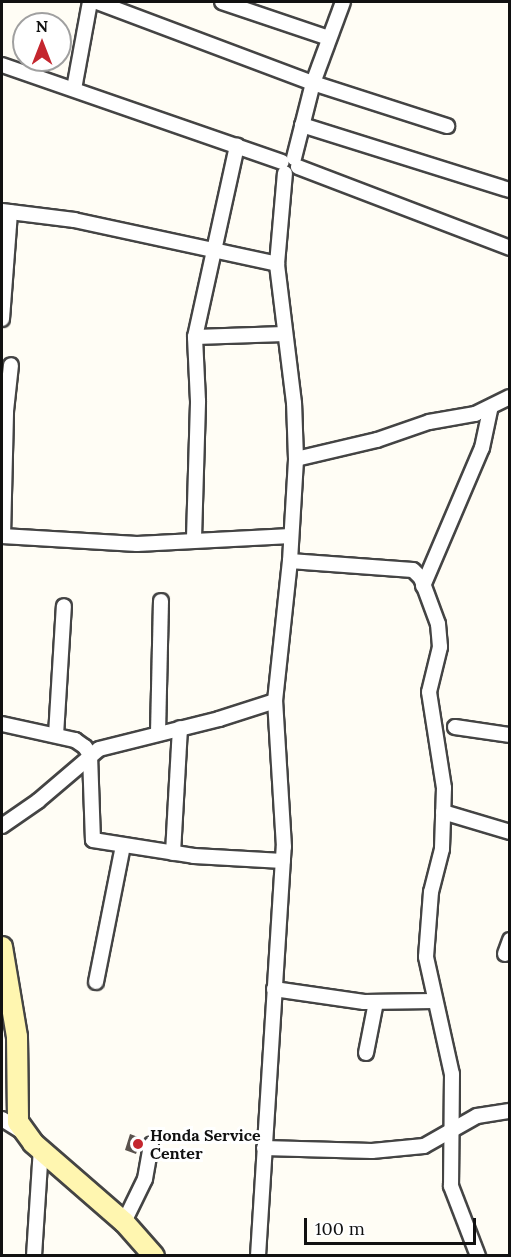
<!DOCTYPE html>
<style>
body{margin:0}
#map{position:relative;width:511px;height:1257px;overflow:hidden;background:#fffdf5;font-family:Lora,serif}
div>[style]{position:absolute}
.building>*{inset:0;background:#5a524d}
.roads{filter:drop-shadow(2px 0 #444) drop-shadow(-2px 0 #444) drop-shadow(0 2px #444) drop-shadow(0 -2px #444)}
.street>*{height:14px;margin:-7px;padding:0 7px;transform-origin:7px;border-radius:7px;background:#fff}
.secondary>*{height:20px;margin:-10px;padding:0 10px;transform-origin:10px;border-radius:10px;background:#fff6b0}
.dots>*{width:16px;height:16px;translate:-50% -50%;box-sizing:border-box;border:3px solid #fff;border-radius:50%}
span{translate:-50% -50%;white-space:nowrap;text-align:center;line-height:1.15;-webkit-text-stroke:6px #fff;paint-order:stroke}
.poi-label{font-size:16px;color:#111;font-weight:700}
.left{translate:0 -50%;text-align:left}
.frame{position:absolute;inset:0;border:3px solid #111;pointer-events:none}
.north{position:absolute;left:12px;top:12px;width:60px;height:60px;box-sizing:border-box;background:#fff;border:2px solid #a0a0a0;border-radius:50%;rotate:0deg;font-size:16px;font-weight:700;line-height:24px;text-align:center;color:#111}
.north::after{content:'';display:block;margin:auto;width:21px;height:27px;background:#c4262e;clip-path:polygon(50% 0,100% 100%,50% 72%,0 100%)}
.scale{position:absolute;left:304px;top:1218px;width:172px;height:27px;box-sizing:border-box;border:3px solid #111;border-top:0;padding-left:8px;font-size:18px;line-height:21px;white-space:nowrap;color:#111;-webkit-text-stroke:4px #fff;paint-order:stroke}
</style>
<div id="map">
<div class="building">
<i style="clip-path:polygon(130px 1134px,149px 1141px,147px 1150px,138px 1148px,136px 1154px,125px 1150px)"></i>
</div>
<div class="roads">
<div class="street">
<i style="left:97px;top:2px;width:231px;rotate:20.6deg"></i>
<i style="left:313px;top:83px;width:141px;rotate:17.8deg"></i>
<i style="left:222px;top:2px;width:113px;rotate:18.6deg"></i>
<i style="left:2px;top:65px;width:296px;rotate:19.1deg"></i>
<i style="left:74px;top:89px;width:88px;rotate:-79.6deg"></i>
<i style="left:302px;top:125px;width:218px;rotate:17.4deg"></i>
<i style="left:294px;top:158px;width:77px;rotate:-75.8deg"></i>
<i style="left:313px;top:83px;width:86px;rotate:-69.7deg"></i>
<i style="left:298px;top:167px;width:227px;rotate:20.9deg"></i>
<i style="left:2px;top:211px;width:73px;rotate:7.1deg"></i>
<i style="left:74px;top:220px;width:208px;rotate:12.2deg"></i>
<i style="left:2px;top:319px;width:107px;rotate:-85.7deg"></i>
<i style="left:195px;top:337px;width:90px;rotate:-1.9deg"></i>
<i style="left:296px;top:459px;width:83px;rotate:-13.2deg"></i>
<i style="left:377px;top:440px;width:55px;rotate:-19.1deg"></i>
<i style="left:429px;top:422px;width:47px;rotate:-9.9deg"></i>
<i style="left:475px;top:414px;width:39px;rotate:-26deg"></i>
<i style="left:2px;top:536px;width:135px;rotate:3.4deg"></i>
<i style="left:137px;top:544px;width:154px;rotate:-3deg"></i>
<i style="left:3px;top:536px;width:125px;rotate:-88.6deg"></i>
<i style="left:6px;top:411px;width:46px;rotate:-83.8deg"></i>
<i style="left:194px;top:538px;width:137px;rotate:-88.3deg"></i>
<i style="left:198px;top:401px;width:64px;rotate:-92.7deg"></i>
<i style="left:195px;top:337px;width:196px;rotate:-77.6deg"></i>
<i style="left:290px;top:561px;width:123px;rotate:4.2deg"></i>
<i style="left:413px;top:570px;width:11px;rotate:45deg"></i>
<i style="left:421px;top:578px;width:49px;rotate:69.7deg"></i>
<i style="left:438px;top:624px;width:23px;rotate:85deg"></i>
<i style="left:440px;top:647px;width:46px;rotate:103.7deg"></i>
<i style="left:429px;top:692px;width:97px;rotate:81.1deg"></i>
<i style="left:444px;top:788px;width:61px;rotate:91.9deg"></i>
<i style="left:442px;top:849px;width:44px;rotate:104.3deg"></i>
<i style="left:431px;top:892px;width:65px;rotate:94.4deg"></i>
<i style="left:426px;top:957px;width:120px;rotate:77.5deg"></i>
<i style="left:452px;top:1074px;width:112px;rotate:90.5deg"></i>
<i style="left:451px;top:1186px;width:75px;rotate:68.9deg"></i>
<i style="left:423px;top:586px;width:150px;rotate:-66.9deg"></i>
<i style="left:482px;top:448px;width:40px;rotate:-78deg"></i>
<i style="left:2px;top:724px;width:75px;rotate:12.4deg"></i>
<i style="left:75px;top:740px;width:12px;rotate:35deg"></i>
<i style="left:85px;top:747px;width:9px;rotate:58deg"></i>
<i style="left:90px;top:755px;width:85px;rotate:88deg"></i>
<i style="left:93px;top:840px;width:102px;rotate:9deg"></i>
<i style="left:194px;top:856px;width:89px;rotate:3.2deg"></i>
<i style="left:455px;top:727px;width:56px;rotate:8.3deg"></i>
<i style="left:158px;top:733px;width:132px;rotate:-88.7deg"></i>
<i style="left:56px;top:735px;width:129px;rotate:-86.5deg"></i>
<i style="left:443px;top:812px;width:70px;rotate:16.6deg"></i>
<i style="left:2px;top:826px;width:44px;rotate:-34.8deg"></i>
<i style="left:38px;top:801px;width:80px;rotate:-40.4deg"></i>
<i style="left:99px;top:749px;width:124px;rotate:-14deg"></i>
<i style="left:219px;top:719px;width:59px;rotate:-17.8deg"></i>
<i style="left:173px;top:853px;width:125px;rotate:-86.8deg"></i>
<i style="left:505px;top:954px;width:15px;rotate:-70deg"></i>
<i style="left:96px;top:982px;width:139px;rotate:-78.8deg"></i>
<i style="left:274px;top:989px;width:91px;rotate:8.2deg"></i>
<i style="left:364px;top:1002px;width:70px;rotate:-0.8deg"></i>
<i style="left:366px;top:1053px;width:52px;rotate:-78.9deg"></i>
<i style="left:2px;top:1119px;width:25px;rotate:32deg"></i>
<i style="left:264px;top:1148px;width:108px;rotate:1.6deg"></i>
<i style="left:372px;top:1151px;width:52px;rotate:-5.5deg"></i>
<i style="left:424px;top:1146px;width:61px;rotate:-29.5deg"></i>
<i style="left:477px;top:1116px;width:33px;rotate:-9deg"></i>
<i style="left:124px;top:1222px;width:48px;rotate:-64deg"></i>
<i style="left:145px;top:1179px;width:35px;rotate:-80deg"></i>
<i style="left:34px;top:1256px;width:107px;rotate:-86.3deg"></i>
<i style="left:258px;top:1256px;width:410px;rotate:-86.4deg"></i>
<i style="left:284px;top:847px;width:146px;rotate:-93.5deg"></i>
<i style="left:275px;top:701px;width:141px;rotate:-83.9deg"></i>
<i style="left:290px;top:561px;width:102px;rotate:-86.6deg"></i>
<i style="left:296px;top:459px;width:56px;rotate:-92deg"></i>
<i style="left:294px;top:403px;width:140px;rotate:-97deg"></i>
<i style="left:277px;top:264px;width:91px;rotate:-85deg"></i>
</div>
<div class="secondary">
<i style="left:2px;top:947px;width:91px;rotate:80.5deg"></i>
<i style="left:17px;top:1037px;width:85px;rotate:89.3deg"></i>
<i style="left:18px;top:1122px;width:26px;rotate:54deg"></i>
<i style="left:33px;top:1143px;width:121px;rotate:41deg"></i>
<i style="left:124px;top:1222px;width:45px;rotate:48.6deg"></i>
</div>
</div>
<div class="dots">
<i style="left:138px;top:1144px;background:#c4262e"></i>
</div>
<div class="poi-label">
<span class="left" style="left:150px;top:1144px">Honda Service<br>Center</span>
</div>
<div class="frame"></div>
<div class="north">N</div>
<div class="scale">100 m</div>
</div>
